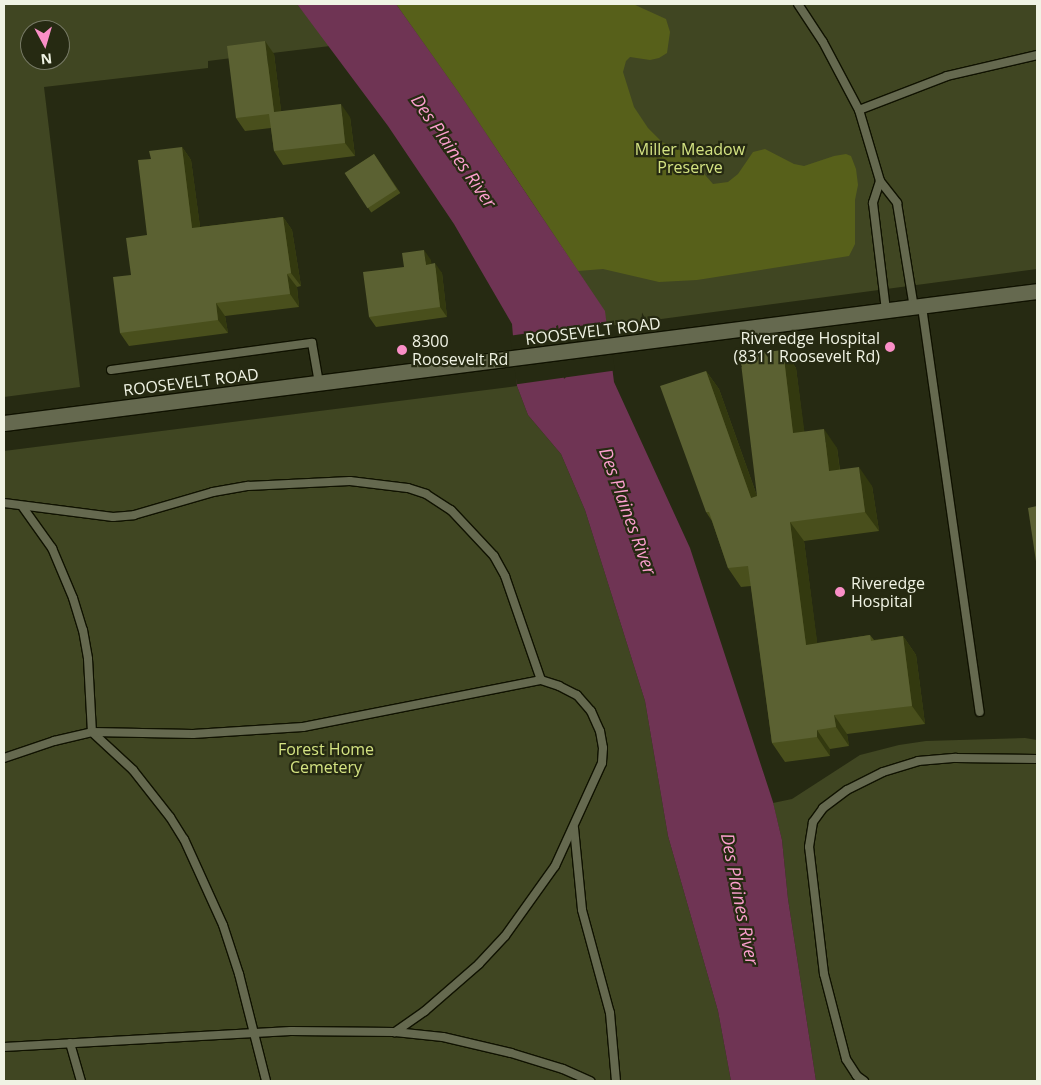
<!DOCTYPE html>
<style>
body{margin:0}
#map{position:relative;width:1041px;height:1085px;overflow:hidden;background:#262a12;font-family:"Open Sans",sans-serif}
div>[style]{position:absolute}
.green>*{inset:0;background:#404622}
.forest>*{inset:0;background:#57601a}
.water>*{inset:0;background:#6f3454}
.pier>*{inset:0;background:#262a12;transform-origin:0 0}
.roads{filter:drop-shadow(1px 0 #101200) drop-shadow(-1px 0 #101200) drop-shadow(0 1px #101200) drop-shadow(0 -1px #101200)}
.lane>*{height:8px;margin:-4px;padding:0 4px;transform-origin:4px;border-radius:4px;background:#65694f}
.secondary>*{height:15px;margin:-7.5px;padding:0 7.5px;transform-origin:7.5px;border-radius:7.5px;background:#65694f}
.wall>*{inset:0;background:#494f1c;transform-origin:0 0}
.shaded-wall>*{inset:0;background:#33390f}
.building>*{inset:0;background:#5b6132;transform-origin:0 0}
.dots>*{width:14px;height:14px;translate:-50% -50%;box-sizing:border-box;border:2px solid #262a12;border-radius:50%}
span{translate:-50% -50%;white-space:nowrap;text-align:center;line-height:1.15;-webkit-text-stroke:4.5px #262a12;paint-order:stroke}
.park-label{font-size:16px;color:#d4e382}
.street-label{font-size:16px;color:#f0f3e4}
.poi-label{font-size:16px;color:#f0f3e4}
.right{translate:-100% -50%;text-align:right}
.left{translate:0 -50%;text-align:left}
.water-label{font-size:18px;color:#fb9fce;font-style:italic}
.frame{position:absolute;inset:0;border:5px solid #f0f3e4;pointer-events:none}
.north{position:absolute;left:20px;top:20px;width:50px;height:50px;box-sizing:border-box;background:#262a12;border:1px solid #777a66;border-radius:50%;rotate:174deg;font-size:14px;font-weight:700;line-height:20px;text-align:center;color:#f0f3e4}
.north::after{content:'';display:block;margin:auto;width:18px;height:22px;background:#fa8fc7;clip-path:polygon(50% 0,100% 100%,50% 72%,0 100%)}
</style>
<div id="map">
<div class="green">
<i style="clip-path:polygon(evenodd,4px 4px,297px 4px,330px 46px,208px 61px,208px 68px,44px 87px,80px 387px,4px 397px,4px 4px,30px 30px,60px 30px,60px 60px,30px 60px,30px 30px)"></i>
<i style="clip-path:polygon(396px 4px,1037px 4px,1037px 269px,609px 326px,609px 322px,606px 322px,604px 311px,528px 195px)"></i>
<i style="clip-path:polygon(517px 386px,528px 415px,561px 454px,585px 510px,645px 701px,668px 836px,718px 1011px,731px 1081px,4px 1081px,4px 451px)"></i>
<i style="clip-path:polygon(1025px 738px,1037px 740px,1037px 1081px,816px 1081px,788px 899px,782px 840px,773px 803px,792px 799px,860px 755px,899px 745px,926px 741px)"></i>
</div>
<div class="forest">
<i style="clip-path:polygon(396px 4px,633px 4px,666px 19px,670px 32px,667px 53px,659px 58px,650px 60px,630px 57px,626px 61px,623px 72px,634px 107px,648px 128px,662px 142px,686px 153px,713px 184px,728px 182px,738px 174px,753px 152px,765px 149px,794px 164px,804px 166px,834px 156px,846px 154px,851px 156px,856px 169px,858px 185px,855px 200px,855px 244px,849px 256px,697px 280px,659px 282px,603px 269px,578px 271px,459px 93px)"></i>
</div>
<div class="water">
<i style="clip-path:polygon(evenodd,297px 4px,396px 4px,459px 93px,605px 311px,614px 382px,690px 548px,773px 802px,782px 840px,788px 899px,816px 1081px,731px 1081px,718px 1011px,668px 836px,645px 701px,585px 510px,561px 454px,528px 415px,517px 386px,512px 324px,454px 224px,388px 126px,297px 4px,558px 325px,566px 377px,564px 379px,556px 326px,558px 325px)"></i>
</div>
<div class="pier">
<i style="left:608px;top:322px;width:49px;height:99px;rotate:82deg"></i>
</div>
<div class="roads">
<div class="lane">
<i style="left:798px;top:4px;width:45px;rotate:56.7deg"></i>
<i style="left:823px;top:42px;width:77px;rotate:62.1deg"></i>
<i style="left:859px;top:110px;width:74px;rotate:73.5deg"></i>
<i style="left:880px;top:181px;width:28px;rotate:52deg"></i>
<i style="left:897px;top:203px;width:106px;rotate:80.8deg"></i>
<i style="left:859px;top:110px;width:94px;rotate:-21.1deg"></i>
<i style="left:947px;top:76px;width:92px;rotate:-13.1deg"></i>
<i style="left:880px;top:181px;width:23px;rotate:108deg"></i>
<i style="left:873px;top:203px;width:109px;rotate:83.1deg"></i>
<i style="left:922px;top:307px;width:409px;rotate:81.9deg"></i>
<i style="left:111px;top:370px;width:203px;rotate:-7.7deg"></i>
<i style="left:312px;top:343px;width:41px;rotate:80.1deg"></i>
<i style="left:4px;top:503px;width:110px;rotate:7.3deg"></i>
<i style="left:113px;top:517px;width:21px;rotate:-5deg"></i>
<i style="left:134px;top:515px;width:82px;rotate:-16.2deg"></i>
<i style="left:213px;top:492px;width:36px;rotate:-10deg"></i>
<i style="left:248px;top:486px;width:102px;rotate:-2.8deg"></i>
<i style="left:350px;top:481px;width:58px;rotate:6.9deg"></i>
<i style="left:408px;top:488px;width:19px;rotate:18deg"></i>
<i style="left:426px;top:494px;width:30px;rotate:33deg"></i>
<i style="left:451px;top:510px;width:63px;rotate:46.9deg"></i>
<i style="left:494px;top:556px;width:23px;rotate:61deg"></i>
<i style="left:505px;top:576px;width:110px;rotate:70.9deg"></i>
<i style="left:22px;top:506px;width:52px;rotate:54.5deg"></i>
<i style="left:52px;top:548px;width:54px;rotate:67.2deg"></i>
<i style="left:73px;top:598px;width:34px;rotate:73deg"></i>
<i style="left:83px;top:630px;width:29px;rotate:80deg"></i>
<i style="left:88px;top:659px;width:73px;rotate:86.9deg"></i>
<i style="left:92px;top:732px;width:56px;rotate:42.8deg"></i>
<i style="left:133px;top:770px;width:60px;rotate:51.8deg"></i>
<i style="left:170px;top:817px;width:26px;rotate:58deg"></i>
<i style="left:184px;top:839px;width:94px;rotate:65.6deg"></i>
<i style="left:223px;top:925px;width:52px;rotate:71.9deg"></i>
<i style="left:239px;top:974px;width:110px;rotate:75.8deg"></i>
<i style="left:4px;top:758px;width:53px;rotate:-18.8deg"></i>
<i style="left:54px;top:741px;width:39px;rotate:-13deg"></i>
<i style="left:92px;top:732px;width:101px;rotate:1.1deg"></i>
<i style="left:193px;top:734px;width:110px;rotate:-3.6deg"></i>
<i style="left:303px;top:727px;width:243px;rotate:-11.2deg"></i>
<i style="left:541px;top:680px;width:19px;rotate:18deg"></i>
<i style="left:559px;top:686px;width:20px;rotate:27deg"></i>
<i style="left:577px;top:695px;width:21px;rotate:49deg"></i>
<i style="left:591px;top:711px;width:22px;rotate:66deg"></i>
<i style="left:600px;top:731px;width:17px;rotate:80deg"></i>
<i style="left:603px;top:748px;width:15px;rotate:94deg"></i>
<i style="left:602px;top:763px;width:113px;rotate:114.5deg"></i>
<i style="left:555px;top:866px;width:86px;rotate:125.5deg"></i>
<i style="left:505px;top:936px;width:38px;rotate:133deg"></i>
<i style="left:479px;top:964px;width:72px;rotate:139deg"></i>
<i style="left:425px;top:1011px;width:37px;rotate:145deg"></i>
<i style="left:574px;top:828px;width:82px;rotate:84.4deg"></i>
<i style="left:582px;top:910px;width:107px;rotate:74.8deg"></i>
<i style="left:610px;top:1013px;width:68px;rotate:85deg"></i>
<i style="left:70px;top:1043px;width:40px;rotate:74deg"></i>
<i style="left:4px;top:1047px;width:287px;rotate:-3.2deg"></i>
<i style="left:291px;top:1031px;width:104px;rotate:0.6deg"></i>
<i style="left:395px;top:1032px;width:48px;rotate:5.9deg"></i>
<i style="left:443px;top:1037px;width:70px;rotate:13.2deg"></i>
<i style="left:511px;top:1053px;width:54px;rotate:17.1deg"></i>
<i style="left:563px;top:1069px;width:30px;rotate:24deg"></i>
<i style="left:864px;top:1081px;width:9px;rotate:-144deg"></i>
<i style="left:857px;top:1076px;width:20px;rotate:-123deg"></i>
<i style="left:846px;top:1059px;width:88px;rotate:-104.5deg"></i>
<i style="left:824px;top:974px;width:128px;rotate:-96.7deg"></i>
<i style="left:809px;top:847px;width:25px;rotate:-81deg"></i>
<i style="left:813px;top:822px;width:17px;rotate:-54deg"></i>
<i style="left:823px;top:808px;width:30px;rotate:-37deg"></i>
<i style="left:847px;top:790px;width:40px;rotate:-26.6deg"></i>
<i style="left:883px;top:772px;width:37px;rotate:-17deg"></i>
<i style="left:918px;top:761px;width:38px;rotate:-5deg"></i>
<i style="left:956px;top:758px;width:81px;rotate:0.7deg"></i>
</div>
<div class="secondary">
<i style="left:4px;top:423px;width:1041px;rotate:-7.28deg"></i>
</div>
</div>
<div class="wall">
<i style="clip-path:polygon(274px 54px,281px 111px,350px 117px,355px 156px,283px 165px,274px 151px,271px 128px,245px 131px,236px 118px)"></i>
<i style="clip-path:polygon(182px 147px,191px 160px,200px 227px,283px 217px,292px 230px,301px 286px,297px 287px,299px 307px,225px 316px,228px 333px,129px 346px,120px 333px,131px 275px)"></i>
<i style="left:374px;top:154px;width:47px;height:35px;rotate:56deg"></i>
<i style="clip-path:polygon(431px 260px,431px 264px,442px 273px,447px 317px,376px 327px,369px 317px,404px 267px)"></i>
<i style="clip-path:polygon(783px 350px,796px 368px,804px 432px,837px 448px,840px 470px,872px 486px,879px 531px,804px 541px,817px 643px,870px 635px,874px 640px,903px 636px,916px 655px,925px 724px,847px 734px,849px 746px,830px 749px,830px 756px,785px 762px,772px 743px,751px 586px,741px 587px,728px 568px,712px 521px,706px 512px,706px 371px,719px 389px,757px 496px)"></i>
</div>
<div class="shaded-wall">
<i style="clip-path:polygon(265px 41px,274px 54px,283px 126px,274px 112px)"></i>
<i style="clip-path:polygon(341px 104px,350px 117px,355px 156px,345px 143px)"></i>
<i style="clip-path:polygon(182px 147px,191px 160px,202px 241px,192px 228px)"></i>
<i style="clip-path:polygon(283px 217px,292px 230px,301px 286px,291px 273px)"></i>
<i style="clip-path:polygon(424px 250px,431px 260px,433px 275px,426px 265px)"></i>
<i style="clip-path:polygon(435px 263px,442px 273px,447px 317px,440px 307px)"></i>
<i style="clip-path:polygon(287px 274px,297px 287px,299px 307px,290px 294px)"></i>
<i style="clip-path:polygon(216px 303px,225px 316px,228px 333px,218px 320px)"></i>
<i style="clip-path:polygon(783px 350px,796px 368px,807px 451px,793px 433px)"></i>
<i style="clip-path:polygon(706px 371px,719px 389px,764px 516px,751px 498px)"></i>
<i style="clip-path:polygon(824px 429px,837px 448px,842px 489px,829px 471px)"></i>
<i style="clip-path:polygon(859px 467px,872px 486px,879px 531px,865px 512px)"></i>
<i style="clip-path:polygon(790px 522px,804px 541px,820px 664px,806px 645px)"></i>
<i style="clip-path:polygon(903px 636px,916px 655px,925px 724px,912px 706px)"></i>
<i style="clip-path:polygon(834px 715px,847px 734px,849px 746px,836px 727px)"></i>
<i style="clip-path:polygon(817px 730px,830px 749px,830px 756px,817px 737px)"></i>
</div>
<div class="building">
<i style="clip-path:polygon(265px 41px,274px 112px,341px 104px,345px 143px,274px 151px,269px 114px,236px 118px,227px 46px)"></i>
<i style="clip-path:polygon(182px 147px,192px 228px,283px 217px,291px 273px,287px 274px,290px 294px,216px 303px,218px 320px,120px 333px,113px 277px,131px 275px,126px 238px,147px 235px,138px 160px,151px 159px,149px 151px)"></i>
<i style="left:374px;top:154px;width:42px;height:35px;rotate:57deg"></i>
<i style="clip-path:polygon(424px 250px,426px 265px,435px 263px,440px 307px,369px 317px,363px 272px,404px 267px,402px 253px)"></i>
<i style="clip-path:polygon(783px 350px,793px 433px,824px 429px,829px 471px,859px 467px,865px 512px,790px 522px,806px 645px,870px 635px,871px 641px,903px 636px,912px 706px,834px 715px,836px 727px,817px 730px,817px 737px,772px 743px,748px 566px,728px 568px,709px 512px,706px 512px,660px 386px,706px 371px,751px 498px,757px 496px,740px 355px)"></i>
<i style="clip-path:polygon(1037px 506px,1037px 568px,1028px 508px)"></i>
</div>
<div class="dots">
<i style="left:890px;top:347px;background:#fa8fc7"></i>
<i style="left:402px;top:350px;background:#fa8fc7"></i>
<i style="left:840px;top:592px;background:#fa8fc7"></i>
</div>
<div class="park-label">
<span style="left:690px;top:158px">Miller Meadow<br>Preserve</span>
<span style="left:326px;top:758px">Forest Home<br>Cemetery</span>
</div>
<div class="street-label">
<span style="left:593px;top:331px;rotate:-7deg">ROOSEVELT ROAD</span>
<span style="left:191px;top:382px;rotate:-7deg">ROOSEVELT ROAD</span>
</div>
<div class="poi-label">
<span class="right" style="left:880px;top:347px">Riveredge Hospital<br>(8311 Roosevelt Rd)</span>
<span class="left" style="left:412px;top:350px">8300<br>Roosevelt Rd</span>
<span class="left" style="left:851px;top:592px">Riveredge<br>Hospital</span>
</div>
<div class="water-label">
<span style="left:454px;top:151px;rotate:55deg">Des Plaines River</span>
<span style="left:628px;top:511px;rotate:70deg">Des Plaines River</span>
<span style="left:740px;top:899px;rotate:79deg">Des Plaines River</span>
</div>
<div class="frame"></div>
<div class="north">N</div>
</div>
